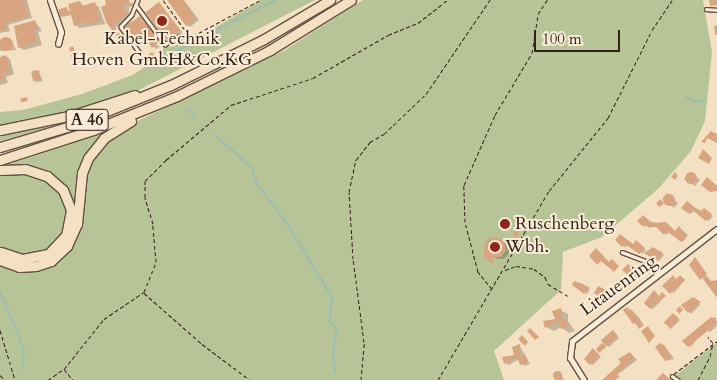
<!DOCTYPE html>
<style>
body{margin:0}
#map{position:relative;width:717px;height:380px;overflow:hidden;background:#f4e1c4;font-family:Cardo,serif}
div>[style]{position:absolute}
.green>*{inset:0;background:#b7c497}
.shadow>*{inset:0;background:#0003}
.stream>*{height:2px;margin:-1px;padding:0 1px;transform-origin:1px;border-radius:1px;background:#9cbeb1}
.building>*{inset:0;background:#d9a581;transform-origin:0 0}
.round{border-radius:50%}
.path>*{height:1px;margin-top:-0.5px;transform-origin:0;background:repeating-linear-gradient(90deg,#312116 0 4px,transparent 0 6.5px)}
.roads{filter:drop-shadow(1px 0 #625142) drop-shadow(-1px 0 #625142) drop-shadow(0 1px #625142) drop-shadow(0 -1px #625142)}
.lane>*{height:2.5px;margin:-1.25px;padding:0 1.25px;transform-origin:1.25px;border-radius:1.25px;background:#f8ecd9}
.street>*{height:5px;margin:-2.5px;padding:0 2.5px;transform-origin:2.5px;border-radius:2.5px;background:#f8ecd9}
.highway>*{height:9px;margin:-4.5px;padding:0 4.5px;transform-origin:4.5px;border-radius:4.5px;background:#f4e1c4}
.dots>*{width:14px;height:14px;translate:-50% -50%;box-sizing:border-box;border:2px solid #f8ecd9;border-radius:50%}
span{translate:-50% -50%;white-space:nowrap;text-align:center;line-height:1.15;-webkit-text-stroke:4px #f8ecd9;paint-order:stroke}
.shield-label span{padding:1px 4px;background:#f8ecd9;border:1px solid;border-radius:4px;-webkit-text-stroke-width:0}
.shield-label{font-size:16px;color:#312116;font-weight:700}
.poi-label{font-size:18px;color:#312116}
.left{translate:0 -50%;text-align:left}
.street-label{font-size:18px;color:#312116}
.scale{position:absolute;left:534px;top:30px;width:86px;height:22px;box-sizing:border-box;border:2px solid #312116;border-top:0;padding-left:6px;font-size:15px;line-height:18px;white-space:nowrap;color:#312116;-webkit-text-stroke:4px #f8ecd9;paint-order:stroke}
</style>
<div id="map">
<div class="green">
<i style="clip-path:polygon(261px 0,315px 0,133px 93px,76px 110px,0 126px,0 112px,23px 110px,82px 94px,133px 75px,161px 55px,159px 52px,165px 47px,174px 46px,187px 36px,198px 38px)"></i>
<i style="clip-path:polygon(363px 0,703px 0,712px 52px,705px 121px,691px 151px,659px 188px,602px 237px,563px 252px,561px 290px,494px 351px,504px 380px,0 380px,0 174px,7px 173px,7px 165px,98px 135px,105px 140px,123px 128px,285px 50px)"></i>
<i style="clip-path:polygon(47px 125px,48px 128px,0 141px,0 135px)"></i>
<i style="clip-path:polygon(717px 342px,717px 380px,679px 380px,675px 376px)"></i>
</div>
<div class="shadow">
<i style="clip-path:polygon(0 0,27px 0,32px 18px,8px 25px,10px 31px,0 33px)"></i>
<i style="clip-path:polygon(106px 0,133px 3px,134px 6px,129px 7px,129px 18px,115px 28px,120px 38px,111px 27px)"></i>
<i style="clip-path:polygon(169px 0,184px 0,199px 20px,190px 27px,187px 25px)"></i>
<i style="clip-path:polygon(80px 2px,85px 7px,95px 4px,99px 7px,105px 24px,80px 28px,75px 25px,72px 15px,62px 17px,66px 9px,71px 12px)"></i>
<i style="clip-path:polygon(159px 3px,182px 32px,170px 41px,166px 39px)"></i>
<i style="clip-path:polygon(140px 17px,162px 45px,156px 49px,146px 37px,140px 41px,137px 39px)"></i>
<i style="clip-path:polygon(35px 21px,42px 31px,38px 32px,42px 45px,24px 50px,19px 47px)"></i>
<i style="clip-path:polygon(10px 38px,16px 50px,0 51px,0 40px)"></i>
<i style="clip-path:polygon(73px 48px,78px 59px,75px 60px,73px 58px)"></i>
<i style="clip-path:polygon(152px 54px,157px 58px,150px 63px,148px 62px)"></i>
<i style="clip-path:polygon(6px 56px,10px 59px,14px 74px,6px 77px,8px 83px,0 85px,0 58px)"></i>
<i style="clip-path:polygon(38px 71px,43px 81px,37px 82px,35px 81px)"></i>
<i style="clip-path:polygon(690px 173px,700px 180px,695px 186px,684px 179px)"></i>
<i style="clip-path:polygon(667px 193px,678px 203px,674px 208px,662px 199px)"></i>
<i style="clip-path:polygon(682px 208px,698px 209px,713px 216px,709px 221px,695px 210px,691px 214px)"></i>
<i style="clip-path:polygon(639px 221px,654px 222px,676px 232px,680px 228px,688px 235px,683px 242px,669px 232px,667px 235px,657px 226px,650px 228px)"></i>
<i style="clip-path:polygon(616px 240px,633px 245px,638px 242px,646px 250px,642px 254px,632px 245px,625px 247px)"></i>
<i style="clip-path:polygon(503px 241px,509px 247px,509px 253px,504px 259px,497px 259px,493px 257px)"></i>
<i style="clip-path:polygon(653px 248px,664px 255px,659px 261px,649px 253px)"></i>
<i style="clip-path:polygon(697px 261px,711px 283px,717px 281px,717px 295px,704px 278px,701px 279px)"></i>
<i style="clip-path:polygon(680px 276px,685px 280px,673px 294px,673px 277px,677px 280px)"></i>
<i style="clip-path:polygon(581px 283px,590px 289px,587px 294px,573px 285px)"></i>
<i style="clip-path:polygon(656px 293px,662px 300px,653px 309px,651px 308px)"></i>
<i style="clip-path:polygon(695px 300px,700px 305px,691px 314px,683px 305px)"></i>
<i style="clip-path:polygon(631px 309px,641px 320px,635px 324px,626px 313px)"></i>
<i style="clip-path:polygon(560px 310px,568px 314px,568px 321px,575px 331px,569px 333px,561px 327px,554px 331px,546px 327px,557px 320px)"></i>
<i style="clip-path:polygon(675px 315px,680px 320px,671px 329px,669px 328px)"></i>
<i style="clip-path:polygon(713px 319px,717px 326px,710px 332px,701px 326px)"></i>
<i style="clip-path:polygon(615px 333px,619px 338px,609px 347px,607px 346px)"></i>
<i style="clip-path:polygon(698px 338px,691px 347px,689px 346px)"></i>
<i style="clip-path:polygon(520px 346px,530px 364px,524px 366px,519px 359px,509px 365px,505px 363px,516px 356px)"></i>
<i style="clip-path:polygon(593px 349px,601px 357px,593px 365px,591px 364px)"></i>
<i style="clip-path:polygon(632px 355px,637px 360px,617px 375px,620px 378px,604px 380px)"></i>
<i style="clip-path:polygon(560px 372px,564px 380px,556px 380px,554px 374px)"></i>
</div>
<div class="stream">
<i style="left:165px;top:68px;width:10px;rotate:-101deg"></i>
<i style="left:163px;top:58px;width:126px;rotate:-27.4deg"></i>
<i style="left:686px;top:97px;width:12px;rotate:24deg"></i>
<i style="left:697px;top:102px;width:7px;rotate:-16deg"></i>
<i style="left:188px;top:109px;width:11px;rotate:45deg"></i>
<i style="left:215px;top:135px;width:50px;rotate:41.7deg"></i>
<i style="left:252px;top:168px;width:17px;rotate:73deg"></i>
<i style="left:257px;top:184px;width:48px;rotate:52.7deg"></i>
<i style="left:286px;top:222px;width:88px;rotate:58.5deg"></i>
<i style="left:332px;top:297px;width:24px;rotate:95deg"></i>
<i style="left:330px;top:321px;width:11px;rotate:49deg"></i>
<i style="left:337px;top:329px;width:23px;rotate:100deg"></i>
<i style="left:333px;top:352px;width:20px;rotate:84deg"></i>
<i style="left:0;top:292px;width:48px;rotate:66.6deg"></i>
<i style="left:19px;top:336px;width:17px;rotate:73deg"></i>
<i style="left:24px;top:352px;width:18px;rotate:96deg"></i>
</div>
<div class="building">
<i style="clip-path:polygon(0 0,24px 0,29px 16px,5px 23px,7px 29px,0 31px)"></i>
<i style="clip-path:polygon(105px 0,129px 0,130px 3px,124px 5px,127px 15px,113px 25px,121px 36px,118px 38px,106px 22px,101px 7px,106px 5px)"></i>
<i style="clip-path:polygon(167px 0,183px 0,196px 18px,186px 26px)"></i>
<i style="clip-path:polygon(709px 0,717px 0,717px 5px,710px 6px)"></i>
<i style="clip-path:polygon(80px 1px,82px 6px,95px 2px,100px 21px,90px 24px,88px 21px,74px 26px,68px 4px)"></i>
<i style="left:159px;top:2px;width:35px;height:17px;rotate:53deg"></i>
<i style="left:67px;top:7px;width:8px;height:9px;rotate:76deg"></i>
<i style="clip-path:polygon(140px 16px,160px 42px,152px 48px,143px 35px,136px 40px,125px 26px)"></i>
<i style="clip-path:polygon(35px 20px,38px 28px,34px 30px,37px 42px,18px 48px,14px 26px)"></i>
<i style="clip-path:polygon(717px 25px,717px 35px,715px 35px,714px 26px)"></i>
<i class="round" style="left:-1px;top:37px;width:14px;height:14px"></i>
<i style="clip-path:polygon(73px 46px,77px 58px,72px 59px,69px 48px)"></i>
<i style="clip-path:polygon(152px 52px,156px 57px,147px 63px,144px 58px)"></i>
<i style="clip-path:polygon(6px 55px,10px 72px,2px 74px,4px 80px,0 81px,0 57px)"></i>
<i style="left:39px;top:70px;width:10px;height:8px;rotate:79deg"></i>
<i style="left:27px;top:97px;width:4px;height:7px;rotate:76deg"></i>
<i style="clip-path:polygon(711px 131px,717px 134px,717px 143px,707px 138px,705px 143px,701px 142px)"></i>
<i style="clip-path:polygon(703px 149px,712px 158px,709px 164px,698px 158px)"></i>
<i class="round" style="left:685px;top:172px;width:12px;height:12px"></i>
<i style="clip-path:polygon(675px 172px,678px 176px,675px 180px,671px 177px)"></i>
<i style="clip-path:polygon(707px 177px,717px 186px,717px 191px,710px 192px,701px 185px)"></i>
<i class="round" style="left:663px;top:194px;width:12px;height:12px"></i>
<i style="clip-path:polygon(660px 199px,664px 203px,660px 207px,656px 204px)"></i>
<i style="clip-path:polygon(687px 201px,694px 207px,701px 211px,704px 208px,712px 214px,706px 221px,692px 210px,689px 214px,681px 208px)"></i>
<i style="clip-path:polygon(643px 215px,652px 223px,666px 222px,675px 231px,679px 226px,686px 236px,681px 242px,667px 231px,664px 235px,656px 227px,642px 226px,637px 221px)"></i>
<i class="round" style="left:513px;top:231px;width:6px;height:6px"></i>
<i style="clip-path:polygon(620px 234px,633px 244px,636px 240px,645px 248px,639px 254px,625px 244px,622px 247px,615px 240px)"></i>
<i style="clip-path:polygon(497px 237px,504px 241px,506px 250px,501px 257px,491px 258px,495px 261px,492px 264px,484px 257px,484px 245px,488px 239px)"></i>
<i style="clip-path:polygon(653px 247px,663px 253px,656px 261px,644px 253px)"></i>
<i style="clip-path:polygon(596px 248px,609px 262px,612px 259px,619px 266px,614px 272px,601px 261px,597px 265px,589px 256px)"></i>
<i style="clip-path:polygon(695px 257px,707px 274px,700px 280px,689px 265px)"></i>
<i style="clip-path:polygon(628px 264px,640px 272px,637px 276px,631px 278px,622px 270px)"></i>
<i style="clip-path:polygon(673px 275px,676px 279px,680px 275px,685px 280px,670px 294px,662px 286px)"></i>
<i style="clip-path:polygon(707px 276px,711px 281px,717px 280px,717px 298px,703px 279px)"></i>
<i style="clip-path:polygon(574px 281px,589px 287px,584px 294px,572px 285px)"></i>
<i style="clip-path:polygon(598px 286px,610px 292px,607px 296px,602px 299px,594px 293px)"></i>
<i style="clip-path:polygon(654px 290px,659px 296px,662px 292px,666px 296px,650px 309px,644px 303px)"></i>
<i style="clip-path:polygon(693px 297px,701px 302px,688px 313px,681px 305px)"></i>
<i style="clip-path:polygon(680px 306px,683px 310px,679px 314px,676px 310px)"></i>
<i style="clip-path:polygon(627px 307px,639px 319px,633px 324px,623px 310px)"></i>
<i style="clip-path:polygon(561px 308px,562px 320px,566px 319px,568px 327px,561px 329px,558px 321px,545px 328px,543px 321px,555px 319px,552px 311px)"></i>
<i style="left:673px;top:313px;width:8px;height:13px;rotate:45deg"></i>
<i style="clip-path:polygon(711px 317px,716px 318px,717px 323px,688px 347px,682px 341px)"></i>
<i style="clip-path:polygon(640px 320px,644px 325px,639px 329px,635px 323px)"></i>
<i style="clip-path:polygon(648px 326px,655px 336px,649px 343px,641px 331px)"></i>
<i style="clip-path:polygon(530px 328px,539px 337px,535px 340px,527px 331px)"></i>
<i style="left:613px;top:330px;width:8px;height:16px;rotate:50deg"></i>
<i style="clip-path:polygon(522px 335px,528px 342px,525px 346px,518px 339px)"></i>
<i style="clip-path:polygon(602px 343px,606px 347px,599px 353px,596px 349px)"></i>
<i style="clip-path:polygon(660px 343px,664px 345px,674px 359px,665px 361px,655px 347px)"></i>
<i style="clip-path:polygon(520px 344px,520px 356px,525px 354px,528px 362px,520px 365px,517px 357px,504px 364px,502px 357px,514px 355px,512px 347px)"></i>
<i style="clip-path:polygon(593px 348px,600px 356px,590px 365px,584px 359px)"></i>
<i style="clip-path:polygon(630px 352px,635px 358px,617px 374px,619px 376px,615px 380px,602px 380px,621px 363px,618px 359px)"></i>
<i class="round" style="left:552.5px;top:370.5px;width:9px;height:9px"></i>
<i style="clip-path:polygon(663px 373px,671px 380px,656px 380px)"></i>
</div>
<div class="path">
<i style="left:163px;top:0;width:42px;rotate:53.7deg"></i>
<i style="left:188px;top:34px;width:5px;rotate:22deg"></i>
<i style="left:193px;top:36px;width:76px;rotate:-28.2deg"></i>
<i style="left:505px;top:270px;width:12px;rotate:-20deg"></i>
<i style="left:516px;top:266px;width:18px;rotate:9deg"></i>
<i style="left:534px;top:269px;width:14px;rotate:36deg"></i>
<i style="left:545px;top:277px;width:8px;rotate:67deg"></i>
<i style="left:548px;top:284px;width:23px;rotate:31deg"></i>
<i style="left:492px;top:289px;width:22px;rotate:-129deg"></i>
<i style="left:478px;top:272px;width:52px;rotate:-104.6deg"></i>
<i style="left:465px;top:222px;width:37px;rotate:-92deg"></i>
<i style="left:464px;top:185px;width:77px;rotate:-66.1deg"></i>
<i style="left:495px;top:115px;width:72px;rotate:-59.2deg"></i>
<i style="left:532px;top:53px;width:39px;rotate:-81deg"></i>
<i style="left:538px;top:14px;width:17px;rotate:-57deg"></i>
<i style="left:144px;top:293px;width:77px;rotate:41.3deg"></i>
<i style="left:202px;top:344px;width:60px;rotate:36.9deg"></i>
<i style="left:0;top:330px;width:52px;rotate:73.3deg"></i>
<i style="left:64px;top:369px;width:14px;rotate:51deg"></i>
<i style="left:674px;top:374px;width:54px;rotate:-37.5deg"></i>
<i style="left:0;top:375px;width:7px;rotate:45deg"></i>
<i style="left:48px;top:380px;width:19px;rotate:-35deg"></i>
<i style="left:64px;top:369px;width:64px;rotate:-51.3deg"></i>
<i style="left:104px;top:319px;width:48px;rotate:-34deg"></i>
<i style="left:144px;top:292px;width:32px;rotate:-68deg"></i>
<i style="left:156px;top:262px;width:38px;rotate:-95deg"></i>
<i style="left:153px;top:224px;width:28px;rotate:-107deg"></i>
<i style="left:145px;top:197px;width:16px;rotate:-90deg"></i>
<i style="left:145px;top:181px;width:30px;rotate:-45deg"></i>
<i style="left:166px;top:160px;width:85px;rotate:-40.2deg"></i>
<i style="left:231px;top:105px;width:86px;rotate:-18.2deg"></i>
<i style="left:313px;top:78px;width:86px;rotate:-29.8deg"></i>
<i style="left:388px;top:35px;width:32px;rotate:-22deg"></i>
<i style="left:418px;top:23px;width:37px;rotate:-38deg"></i>
<i style="left:361px;top:380px;width:38px;rotate:-85deg"></i>
<i style="left:364px;top:342px;width:84px;rotate:-97.5deg"></i>
<i style="left:353px;top:259px;width:67px;rotate:-93.4deg"></i>
<i style="left:349px;top:192px;width:33px;rotate:-78deg"></i>
<i style="left:356px;top:160px;width:23px;rotate:-52deg"></i>
<i style="left:370px;top:142px;width:16px;rotate:-30deg"></i>
<i style="left:384px;top:134px;width:58px;rotate:-43.6deg"></i>
<i style="left:426px;top:94px;width:114px;rotate:-55.8deg"></i>
<i style="left:438px;top:380px;width:219px;rotate:-59.6deg"></i>
<i style="left:549px;top:191px;width:94px;rotate:-51.1deg"></i>
<i style="left:608px;top:118px;width:98px;rotate:-63.4deg"></i>
<i style="left:652px;top:30px;width:36px;rotate:-56deg"></i>
<i style="left:698px;top:380px;width:27px;rotate:-63deg"></i>
<i style="left:710px;top:356px;width:13px;rotate:-77deg"></i>
<i style="left:713px;top:343px;width:8px;rotate:-130deg"></i>
</div>
<div class="roads">
<div class="lane">
<i style="left:138px;top:0;width:16px;rotate:112deg"></i>
<i style="left:132px;top:15px;width:16px;rotate:133deg"></i>
<i style="left:121px;top:27px;width:32px;rotate:54deg"></i>
<i style="left:136px;top:5px;width:49px;rotate:53.4deg"></i>
<i style="left:165px;top:44px;width:17px;rotate:-28deg"></i>
<i style="left:706px;top:9px;width:11px;rotate:5deg"></i>
<i style="left:622px;top:252px;width:26px;rotate:21deg"></i>
<i style="left:646px;top:261px;width:18px;rotate:38deg"></i>
<i style="left:672px;top:376px;width:7px;rotate:34deg"></i>
</div>
<div class="street">
<i style="left:50px;top:0;width:34px;rotate:71deg"></i>
<i style="left:61px;top:32px;width:12px;rotate:104deg"></i>
<i style="left:584px;top:380px;width:26px;rotate:-122deg"></i>
<i style="left:570px;top:358px;width:17px;rotate:-83deg"></i>
<i style="left:572px;top:341px;width:183px;rotate:-37.7deg"></i>
</div>
<div class="highway">
<i style="left:0;top:130px;width:75px;rotate:-11.6deg"></i>
<i style="left:73px;top:115px;width:65px;rotate:-17.9deg"></i>
<i style="left:0;top:147px;width:70px;rotate:-16.6deg"></i>
<i style="left:67px;top:127px;width:112px;rotate:-22deg"></i>
<i style="left:171px;top:85px;width:104px;rotate:-26.3deg"></i>
<i style="left:264px;top:39px;width:77px;rotate:-30.6deg"></i>
<i style="left:0;top:160px;width:98px;rotate:-17.9deg"></i>
<i style="left:93px;top:130px;width:91px;rotate:-22deg"></i>
<i style="left:177px;top:96px;width:104px;rotate:-26.3deg"></i>
<i style="left:270px;top:50px;width:95px;rotate:-31.7deg"></i>
<i style="left:0;top:170px;width:25px;rotate:-2deg"></i>
<i style="left:25px;top:169px;width:23px;rotate:18deg"></i>
<i style="left:47px;top:176px;width:21px;rotate:41deg"></i>
<i style="left:63px;top:190px;width:22px;rotate:68deg"></i>
<i style="left:71px;top:210px;width:25px;rotate:101deg"></i>
<i style="left:66px;top:235px;width:26px;rotate:133deg"></i>
<i style="left:48px;top:254px;width:26px;rotate:169deg"></i>
<i style="left:22px;top:259px;width:23px;rotate:-162deg"></i>
<i style="left:0;top:260px;width:20px;rotate:20deg"></i>
<i style="left:19px;top:267px;width:17px;rotate:-3deg"></i>
<i style="left:36px;top:266px;width:16px;rotate:-18deg"></i>
<i style="left:51px;top:261px;width:22px;rotate:-43deg"></i>
<i style="left:67px;top:246px;width:24px;rotate:-66deg"></i>
<i style="left:77px;top:224px;width:51px;rotate:-84.4deg"></i>
<i style="left:82px;top:173px;width:16px;rotate:-68deg"></i>
<i style="left:88px;top:158px;width:26px;rotate:-51deg"></i>
<i style="left:104px;top:138px;width:32px;rotate:-32deg"></i>
</div>
</div>
<div class="dots">
<i style="left:162px;top:21px;background:#8f2418"></i>
<i style="left:505px;top:224px;background:#8f2418"></i>
<i style="left:495px;top:247px;background:#8f2418"></i>
</div>
<div class="shield-label">
<span style="left:87px;top:120px">A 46</span>
</div>
<div class="poi-label">
<span style="left:162px;top:50px">Kabel-Technik<br>Hoven GmbH&amp;Co.KG</span>
<span class="left" style="left:515px;top:224px">Ruschenberg</span>
<span class="left" style="left:505px;top:247px">Wbh.</span>
</div>
<div class="street-label">
<span style="left:619px;top:286px;rotate:-36deg">Litauenring</span>
</div>
<div class="scale">100 m</div>
</div>
